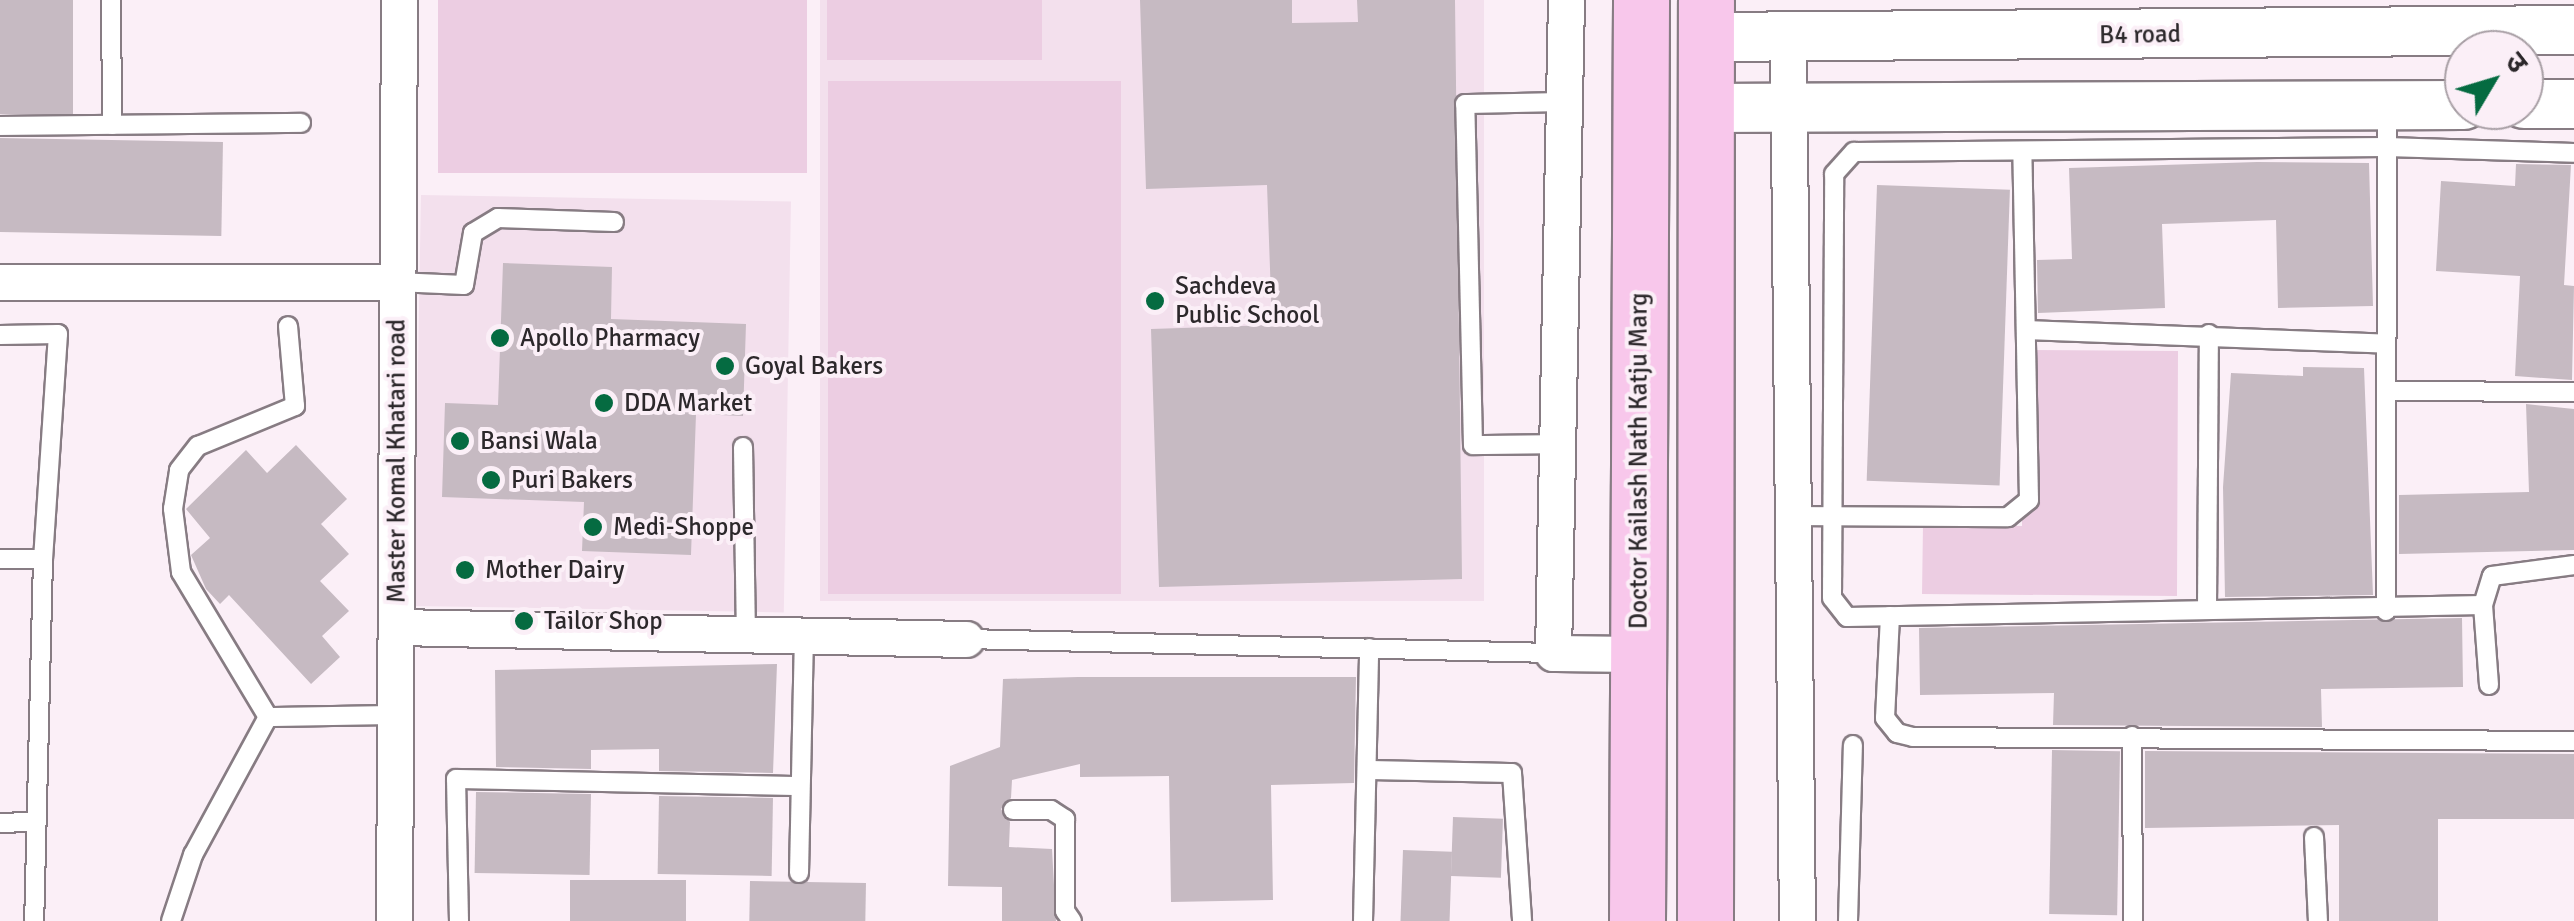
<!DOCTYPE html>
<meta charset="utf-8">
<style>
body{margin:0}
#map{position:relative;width:2574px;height:921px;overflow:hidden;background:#fbeff7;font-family:Signika,"Noto Sans Devanagari",sans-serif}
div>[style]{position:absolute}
.built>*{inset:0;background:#f3e0ed;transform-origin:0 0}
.green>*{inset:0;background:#eccde2;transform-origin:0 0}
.building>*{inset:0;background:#c6bac2;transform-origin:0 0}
.roads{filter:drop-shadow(2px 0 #877c83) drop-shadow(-2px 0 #877c83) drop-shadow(0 2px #877c83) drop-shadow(0 -2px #877c83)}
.lane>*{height:18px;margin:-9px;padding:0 9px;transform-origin:9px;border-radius:9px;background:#fff}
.street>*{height:35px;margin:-17.5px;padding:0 17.5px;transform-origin:17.5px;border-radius:17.5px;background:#fff}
.secondary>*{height:48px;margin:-24px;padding:0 24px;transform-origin:24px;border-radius:24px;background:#fff}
.primary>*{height:55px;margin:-27.5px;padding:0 27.5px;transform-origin:27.5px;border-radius:27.5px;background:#f8c7eb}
.dots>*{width:28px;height:28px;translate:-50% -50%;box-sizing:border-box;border:5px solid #fbeff7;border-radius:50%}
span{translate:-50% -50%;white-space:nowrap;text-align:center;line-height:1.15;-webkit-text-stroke:8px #fbeff7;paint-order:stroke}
.street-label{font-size:25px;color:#2c282b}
.poi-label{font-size:25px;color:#2c282b}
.left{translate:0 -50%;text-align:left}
.north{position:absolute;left:2444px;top:30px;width:100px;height:100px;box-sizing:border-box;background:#fbeff7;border:2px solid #a89fa5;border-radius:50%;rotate:52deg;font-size:28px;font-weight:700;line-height:40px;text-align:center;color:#2c282b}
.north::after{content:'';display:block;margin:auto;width:35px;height:45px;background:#056b41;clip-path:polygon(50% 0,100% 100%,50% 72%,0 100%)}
</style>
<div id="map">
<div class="built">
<i style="left:820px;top:0;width:664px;height:601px"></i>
<i style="left:421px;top:195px;width:370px;height:411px;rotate:1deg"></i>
</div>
<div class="green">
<i style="left:438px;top:0;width:369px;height:173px"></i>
<i style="left:827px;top:0;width:215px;height:60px"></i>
<i style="left:1121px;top:81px;width:513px;height:293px;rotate:90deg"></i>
<i style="clip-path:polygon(2023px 350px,2178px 351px,2177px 596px,1922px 594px,1923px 525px,2022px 526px)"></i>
</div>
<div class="building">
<i style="left:0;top:0;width:73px;height:114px"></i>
<i style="clip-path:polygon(1140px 0,1292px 0,1292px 23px,1358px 22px,1357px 0,1455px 0,1462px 579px,1159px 587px,1151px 329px,1272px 325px,1267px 185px,1146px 189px)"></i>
<i style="left:0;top:138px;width:223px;height:94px;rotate:1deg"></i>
<i style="clip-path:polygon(2257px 162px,2369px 163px,2373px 306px,2278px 308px,2276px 220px,2162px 224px,2165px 308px,2038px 313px,2037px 260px,2072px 259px,2069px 168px)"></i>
<i style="clip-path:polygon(2516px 164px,2571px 165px,2564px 285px,2574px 286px,2572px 380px,2515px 376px,2520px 276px,2436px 271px,2441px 181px,2515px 186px)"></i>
<i style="left:1877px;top:185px;width:133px;height:296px;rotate:2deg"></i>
<i style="clip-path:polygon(503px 263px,612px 267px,611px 319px,746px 324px,743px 416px,696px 414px,691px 555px,582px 551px,584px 502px,442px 497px,445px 403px,498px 405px)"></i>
<i style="clip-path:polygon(2303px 367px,2364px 368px,2373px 595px,2225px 597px,2223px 487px,2231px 373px,2303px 376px)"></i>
<i style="clip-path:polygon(2526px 404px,2574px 409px,2574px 550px,2399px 554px,2399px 495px,2529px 492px)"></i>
<i style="clip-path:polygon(296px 445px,347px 499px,321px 524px,349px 554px,320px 581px,349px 611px,322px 636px,340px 657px,311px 684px,229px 595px,220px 604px,206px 589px,191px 555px,210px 538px,186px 509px,246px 450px,267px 473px)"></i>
<i style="clip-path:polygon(2462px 618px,2463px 687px,2321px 689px,2322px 727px,2053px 725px,2054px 693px,1920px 695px,1919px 628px)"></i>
<i style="clip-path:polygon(777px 664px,773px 773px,659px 771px,659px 749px,591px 750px,591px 769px,496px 767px,495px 670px)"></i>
<i style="clip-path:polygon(1078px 677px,1356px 677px,1354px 783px,1271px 785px,1273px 900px,1171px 902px,1169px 776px,1080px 777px,1080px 764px,1012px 780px,1011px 798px,1001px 809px,1010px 822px,1009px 847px,1052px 849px,1056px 921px,1002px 921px,1002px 887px,948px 886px,950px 766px,1000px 747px,1003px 679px)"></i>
<i style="left:2052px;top:750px;width:68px;height:164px;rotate:1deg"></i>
<i style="clip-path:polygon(2145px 751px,2574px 754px,2574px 819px,2438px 819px,2438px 921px,2339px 921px,2339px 825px,2145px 828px)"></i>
<i style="left:476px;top:792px;width:115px;height:81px;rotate:1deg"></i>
<i style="left:659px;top:796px;width:114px;height:78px;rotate:1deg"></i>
<i style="left:1453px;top:817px;width:50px;height:59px;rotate:2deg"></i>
<i style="left:1403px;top:850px;width:49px;height:71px;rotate:2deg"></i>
<i style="left:570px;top:880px;width:116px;height:41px"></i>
<i style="left:750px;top:881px;width:116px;height:40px;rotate:1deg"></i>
</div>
<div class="roads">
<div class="lane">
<i style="left:111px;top:0;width:125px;rotate:89.5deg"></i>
<i style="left:0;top:126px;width:301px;rotate:-0.6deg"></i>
<i style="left:396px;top:282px;width:68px;rotate:2.5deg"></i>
<i style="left:464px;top:285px;width:53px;rotate:-80.2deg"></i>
<i style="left:473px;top:233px;width:29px;rotate:-31deg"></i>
<i style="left:498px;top:218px;width:116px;rotate:2deg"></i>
<i style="left:2028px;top:330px;width:358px;rotate:2.2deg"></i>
<i style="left:0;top:335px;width:58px;rotate:-1deg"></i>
<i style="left:58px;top:334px;width:225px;rotate:93.8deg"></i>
<i style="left:43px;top:559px;width:362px;rotate:91.4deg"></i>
<i style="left:2386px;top:391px;width:188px;rotate:0.3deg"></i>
<i style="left:1557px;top:444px;width:84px;rotate:179.3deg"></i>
<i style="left:1473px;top:445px;width:341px;rotate:-91.3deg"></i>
<i style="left:1465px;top:104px;width:99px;rotate:-1.2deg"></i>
<i style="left:743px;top:447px;width:188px;rotate:89.1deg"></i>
<i style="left:1790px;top:516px;width:218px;rotate:0.3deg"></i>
<i style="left:2008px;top:517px;width:27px;rotate:-39deg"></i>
<i style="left:2029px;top:500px;width:349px;rotate:-91.1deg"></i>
<i style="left:0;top:559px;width:43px"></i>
<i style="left:2483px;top:605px;width:636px;rotate:178.92deg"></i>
<i style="left:1847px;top:617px;width:24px;rotate:-128deg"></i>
<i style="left:1832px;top:598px;width:424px;rotate:-89.7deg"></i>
<i style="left:1834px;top:174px;width:30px;rotate:-48deg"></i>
<i style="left:1854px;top:152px;width:533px;rotate:-0.54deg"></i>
<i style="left:2387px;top:147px;width:187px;rotate:1.8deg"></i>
<i style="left:2207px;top:608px;width:274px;rotate:-89.6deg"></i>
<i style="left:2386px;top:611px;width:505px;rotate:-89.89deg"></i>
<i style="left:1890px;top:616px;width:102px;rotate:92.8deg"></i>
<i style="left:1885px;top:718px;width:19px;rotate:51deg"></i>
<i style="left:1897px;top:733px;width:16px;rotate:14deg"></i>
<i style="left:1913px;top:737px;width:661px;rotate:0.35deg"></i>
<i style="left:966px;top:639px;width:587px;rotate:1.37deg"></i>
<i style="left:2489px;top:685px;width:80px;rotate:-94.3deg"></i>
<i style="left:2483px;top:605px;width:30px;rotate:-73deg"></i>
<i style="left:2492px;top:576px;width:83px;rotate:-7.6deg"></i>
<i style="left:268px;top:717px;width:169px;rotate:-121deg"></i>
<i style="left:181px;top:572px;width:64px;rotate:-97.2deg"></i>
<i style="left:173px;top:509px;width:39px;rotate:-81deg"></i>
<i style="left:179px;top:470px;width:31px;rotate:-52deg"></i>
<i style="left:198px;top:446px;width:105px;rotate:-22.4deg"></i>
<i style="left:295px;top:406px;width:80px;rotate:-95deg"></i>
<i style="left:268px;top:717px;width:129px;rotate:-0.9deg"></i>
<i style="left:2132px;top:736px;width:185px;rotate:89.7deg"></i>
<i style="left:1368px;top:770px;width:144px;rotate:1.2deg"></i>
<i style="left:1512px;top:773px;width:148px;rotate:86.1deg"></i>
<i style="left:1013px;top:810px;width:38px"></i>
<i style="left:1051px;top:810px;width:17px;rotate:33deg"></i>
<i style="left:1065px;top:819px;width:92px;rotate:90deg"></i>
<i style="left:1065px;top:911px;width:12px;rotate:55deg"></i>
<i style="left:0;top:823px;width:34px;rotate:-2deg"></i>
<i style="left:2314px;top:837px;width:84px;rotate:87.3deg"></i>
<i style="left:799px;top:873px;width:237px;rotate:-88.8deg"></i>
<i style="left:171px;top:921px;width:70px;rotate:-71.6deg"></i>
<i style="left:193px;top:855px;width:157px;rotate:-61.5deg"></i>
<i style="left:459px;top:921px;width:142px;rotate:-91.2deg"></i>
<i style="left:456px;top:779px;width:341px;rotate:1.2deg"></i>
<i style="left:1363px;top:921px;width:273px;rotate:-88.7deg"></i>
<i style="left:1848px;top:921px;width:176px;rotate:-88.4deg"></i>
</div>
<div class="street">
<i style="left:1566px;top:0;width:653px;rotate:91.14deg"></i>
<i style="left:1553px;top:653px;width:85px;rotate:0.7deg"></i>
<i style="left:1788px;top:37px;width:884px;rotate:89.42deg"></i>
<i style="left:0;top:282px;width:396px"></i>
<i style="left:398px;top:627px;width:568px;rotate:1.21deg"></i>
<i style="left:394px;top:921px;width:921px;rotate:-89.69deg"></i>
</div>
<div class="secondary">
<i style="left:1707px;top:37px;width:867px;rotate:-0.46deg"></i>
<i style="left:2524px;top:104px;width:50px"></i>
<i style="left:1706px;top:108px;width:758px;rotate:-0.23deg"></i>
</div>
<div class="primary">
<i style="left:1637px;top:921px;width:921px;rotate:-89.75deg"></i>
<i style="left:1705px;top:921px;width:921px;rotate:-89.94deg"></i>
</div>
</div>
<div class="dots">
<i style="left:1155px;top:301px;background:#056b41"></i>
<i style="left:500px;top:338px;background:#056b41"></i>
<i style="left:725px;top:366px;background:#056b41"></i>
<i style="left:604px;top:403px;background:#056b41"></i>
<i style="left:460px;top:441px;background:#056b41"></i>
<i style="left:491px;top:480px;background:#056b41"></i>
<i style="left:593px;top:527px;background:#056b41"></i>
<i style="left:465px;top:570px;background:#056b41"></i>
<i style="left:524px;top:621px;background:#056b41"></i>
</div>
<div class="street-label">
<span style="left:2140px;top:35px;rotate:-1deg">B4 road</span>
<span style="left:397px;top:461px;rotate:-90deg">Master Komal Khatari road</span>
<span style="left:1639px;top:461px;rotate:-90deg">Doctor Kailash Nath Katju Marg</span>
</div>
<div class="poi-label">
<span class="left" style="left:1175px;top:301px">Sachdeva<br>Public School</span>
<span class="left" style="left:520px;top:338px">Apollo Pharmacy</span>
<span class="left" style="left:745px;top:366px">Goyal Bakers</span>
<span class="left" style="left:624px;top:403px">DDA Market</span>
<span class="left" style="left:480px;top:441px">Bansi Wala</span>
<span class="left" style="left:511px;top:480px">Puri Bakers</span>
<span class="left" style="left:613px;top:527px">Medi-Shoppe</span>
<span class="left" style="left:485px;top:570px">Mother Dairy</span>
<span class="left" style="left:544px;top:621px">Tailor Shop</span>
</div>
<div class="north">उ</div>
</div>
